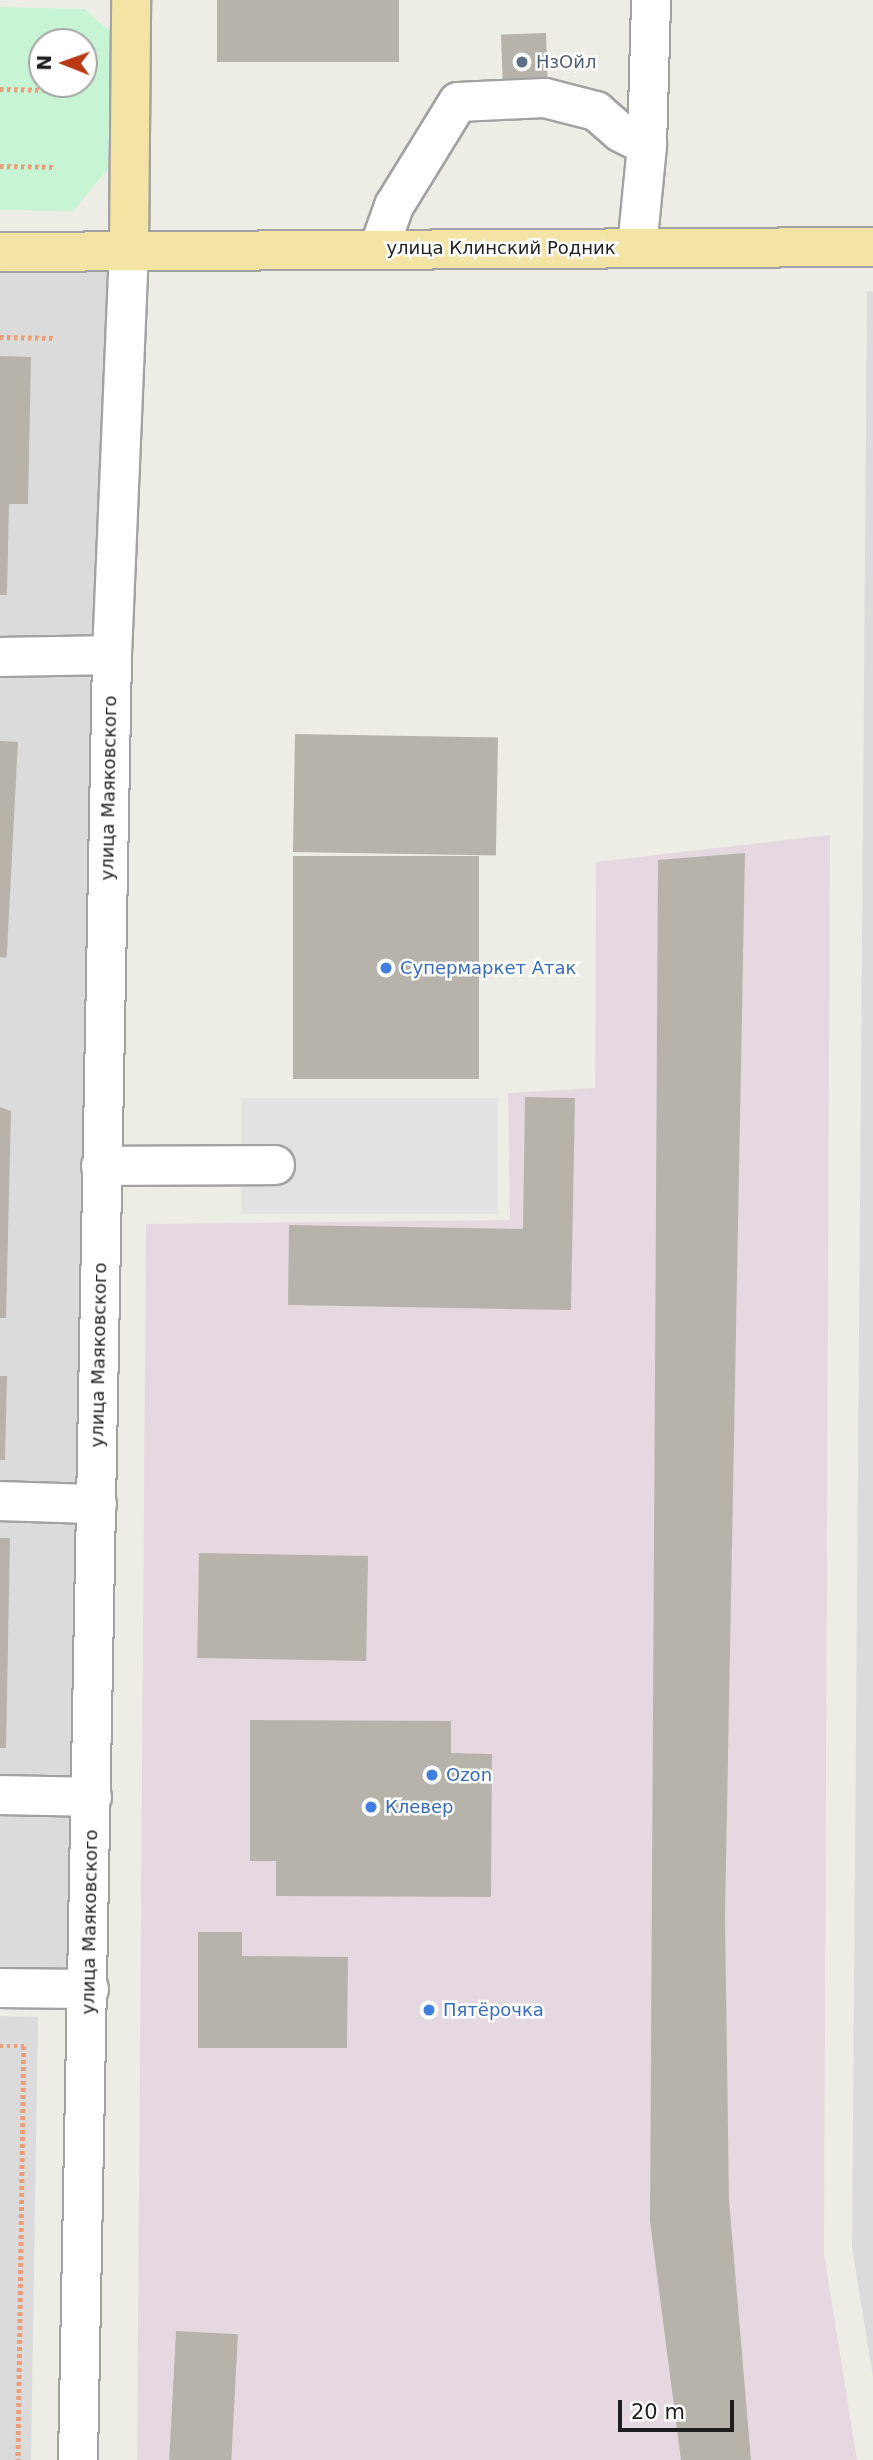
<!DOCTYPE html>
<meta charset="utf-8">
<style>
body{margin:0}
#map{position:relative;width:873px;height:2460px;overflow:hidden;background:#eeede5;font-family:"DejaVu Sans",sans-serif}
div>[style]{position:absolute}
.residential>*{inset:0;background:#dcdbdb}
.industrial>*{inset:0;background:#e6d8e0}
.park>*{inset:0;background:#c6f4d4}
.parking>*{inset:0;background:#e2e2e2;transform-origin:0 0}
.building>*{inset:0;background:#b7b3ab;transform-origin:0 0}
.path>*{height:4.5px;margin-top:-2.25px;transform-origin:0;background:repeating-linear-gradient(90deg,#ec9e78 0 3.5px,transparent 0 7px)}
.roads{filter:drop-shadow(2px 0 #a2a2a2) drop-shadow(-2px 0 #a2a2a2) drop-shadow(0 2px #a2a2a2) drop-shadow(0 -2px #a2a2a2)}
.minor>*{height:38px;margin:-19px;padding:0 19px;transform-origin:19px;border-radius:19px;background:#fff}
.major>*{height:38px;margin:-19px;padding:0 19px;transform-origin:19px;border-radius:19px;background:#f3e3a5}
.dots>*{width:19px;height:19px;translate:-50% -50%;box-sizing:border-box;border:4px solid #fff;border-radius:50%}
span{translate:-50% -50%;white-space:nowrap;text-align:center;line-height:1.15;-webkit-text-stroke:5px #fff;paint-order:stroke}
.service-label{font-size:18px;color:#4e5e75}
.left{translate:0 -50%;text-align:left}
.street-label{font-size:18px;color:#1e1e1e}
.shop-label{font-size:18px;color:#366cbe}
.north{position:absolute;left:28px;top:28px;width:70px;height:70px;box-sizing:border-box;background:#fff;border:2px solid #a5a5a5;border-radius:50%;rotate:271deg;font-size:19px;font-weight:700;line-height:28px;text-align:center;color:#1e1e1e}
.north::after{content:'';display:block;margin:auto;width:24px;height:32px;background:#b83914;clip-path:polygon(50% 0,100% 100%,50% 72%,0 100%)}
.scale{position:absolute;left:618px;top:2400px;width:116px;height:32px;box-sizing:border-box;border:4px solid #1e1e1e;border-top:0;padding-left:9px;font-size:21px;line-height:24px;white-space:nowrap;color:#1e1e1e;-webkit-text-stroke:5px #fff;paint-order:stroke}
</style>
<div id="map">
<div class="residential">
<i style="clip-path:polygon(0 250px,129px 250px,89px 1989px,0 1988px)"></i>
<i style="clip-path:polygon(867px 291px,873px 292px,873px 2377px,852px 2247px)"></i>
<i style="clip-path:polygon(0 2016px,38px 2017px,31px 2460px,0 2460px)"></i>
</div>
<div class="industrial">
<i style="clip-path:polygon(830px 835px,824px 2254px,857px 2460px,137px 2460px,146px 1224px,510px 1220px,508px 1093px,595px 1088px,596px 862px)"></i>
</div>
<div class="park">
<i style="clip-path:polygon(evenodd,0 7px,84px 9px,110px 31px,108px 169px,73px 211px,0 210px,0 7px,42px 42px,84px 42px,84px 84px,42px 84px,42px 42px)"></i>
</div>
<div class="parking">
<i style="left:498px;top:1098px;width:116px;height:257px;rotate:90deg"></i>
</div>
<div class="building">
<i style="left:217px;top:0;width:182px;height:62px"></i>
<i style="left:546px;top:33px;width:49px;height:45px;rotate:88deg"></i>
<i style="clip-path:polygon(0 356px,31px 357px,28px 504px,9px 504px,7px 595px,0 595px)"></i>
<i style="left:295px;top:734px;width:203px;height:118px;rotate:1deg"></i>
<i style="left:0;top:741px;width:18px;height:216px;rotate:3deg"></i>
<i style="clip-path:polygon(745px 853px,725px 1916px,729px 2200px,751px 2460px,681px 2460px,650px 2221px,658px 860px)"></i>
<i style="left:293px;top:856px;width:186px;height:223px"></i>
<i style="clip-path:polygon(525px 1097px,575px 1098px,571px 1310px,288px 1305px,289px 1225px,523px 1229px)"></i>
<i style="clip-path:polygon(0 1107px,11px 1111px,6px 1318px,0 1318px)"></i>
<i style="clip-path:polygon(0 1376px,7px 1376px,5px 1460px,0 1460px)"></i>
<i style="clip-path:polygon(0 1538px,10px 1538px,6px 1748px,0 1748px)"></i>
<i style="left:199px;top:1553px;width:169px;height:105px;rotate:1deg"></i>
<i style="clip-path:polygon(250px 1720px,451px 1721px,451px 1753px,492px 1754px,491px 1897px,276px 1896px,276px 1861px,250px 1861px)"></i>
<i style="clip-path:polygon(198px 1932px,242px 1932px,242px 1956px,348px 1957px,347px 2048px,198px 2048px)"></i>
<i style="left:176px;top:2331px;width:62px;height:129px;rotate:3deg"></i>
</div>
<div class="path">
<i style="left:0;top:89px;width:56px;rotate:1deg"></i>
<i style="left:0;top:166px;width:56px;rotate:1deg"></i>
<i style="left:0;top:337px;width:54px;rotate:1.1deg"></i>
<i style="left:0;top:2046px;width:24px"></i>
<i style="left:24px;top:2046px;width:414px;rotate:90.8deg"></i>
</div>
<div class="roads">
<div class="minor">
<i style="left:647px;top:146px;width:146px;rotate:-88.4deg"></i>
<i style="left:379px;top:248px;width:45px;rotate:-70.3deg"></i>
<i style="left:394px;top:206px;width:122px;rotate:-58.4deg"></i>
<i style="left:458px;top:102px;width:87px;rotate:-2.6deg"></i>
<i style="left:545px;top:98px;width:53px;rotate:14.3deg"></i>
<i style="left:596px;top:111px;width:32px;rotate:41deg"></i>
<i style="left:620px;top:132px;width:30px;rotate:27deg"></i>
<i style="left:647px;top:146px;width:102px;rotate:95.6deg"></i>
<i style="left:0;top:657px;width:112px;rotate:-1deg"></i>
<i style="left:101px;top:1166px;width:174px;rotate:-0.3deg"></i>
<i style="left:0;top:1501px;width:97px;rotate:1.8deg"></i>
<i style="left:0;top:1795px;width:92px;rotate:1.2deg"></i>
<i style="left:0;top:1988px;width:89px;rotate:0.6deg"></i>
<i style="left:78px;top:2460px;width:1805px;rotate:-88.92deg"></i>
<i style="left:112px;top:655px;width:405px;rotate:-87.6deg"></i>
</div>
<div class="major">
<i style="left:129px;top:250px;width:250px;rotate:-89.5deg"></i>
<i style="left:0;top:252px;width:873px;rotate:-0.33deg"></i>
</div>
</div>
<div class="dots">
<i style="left:522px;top:62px;background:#5c6f8a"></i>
<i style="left:386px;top:968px;background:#3f7fe0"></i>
<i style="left:432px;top:1775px;background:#3f7fe0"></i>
<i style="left:371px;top:1807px;background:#3f7fe0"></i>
<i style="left:429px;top:2010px;background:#3f7fe0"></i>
</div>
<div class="service-label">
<span class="left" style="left:536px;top:62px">НзОйл</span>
</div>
<div class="street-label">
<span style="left:501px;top:248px">улица Клинский Родник</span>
<span style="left:109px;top:788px;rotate:-89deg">улица Маяковского</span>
<span style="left:99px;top:1355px;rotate:-89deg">улица Маяковского</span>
<span style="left:90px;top:1922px;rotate:-89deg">улица Маяковского</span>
</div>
<div class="shop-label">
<span class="left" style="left:400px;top:968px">Супермаркет Атак</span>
<span class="left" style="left:446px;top:1775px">Ozon</span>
<span class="left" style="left:385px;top:1807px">Клевер</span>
<span class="left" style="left:443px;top:2010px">Пятёрочка</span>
</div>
<div class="north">N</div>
<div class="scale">20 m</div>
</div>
